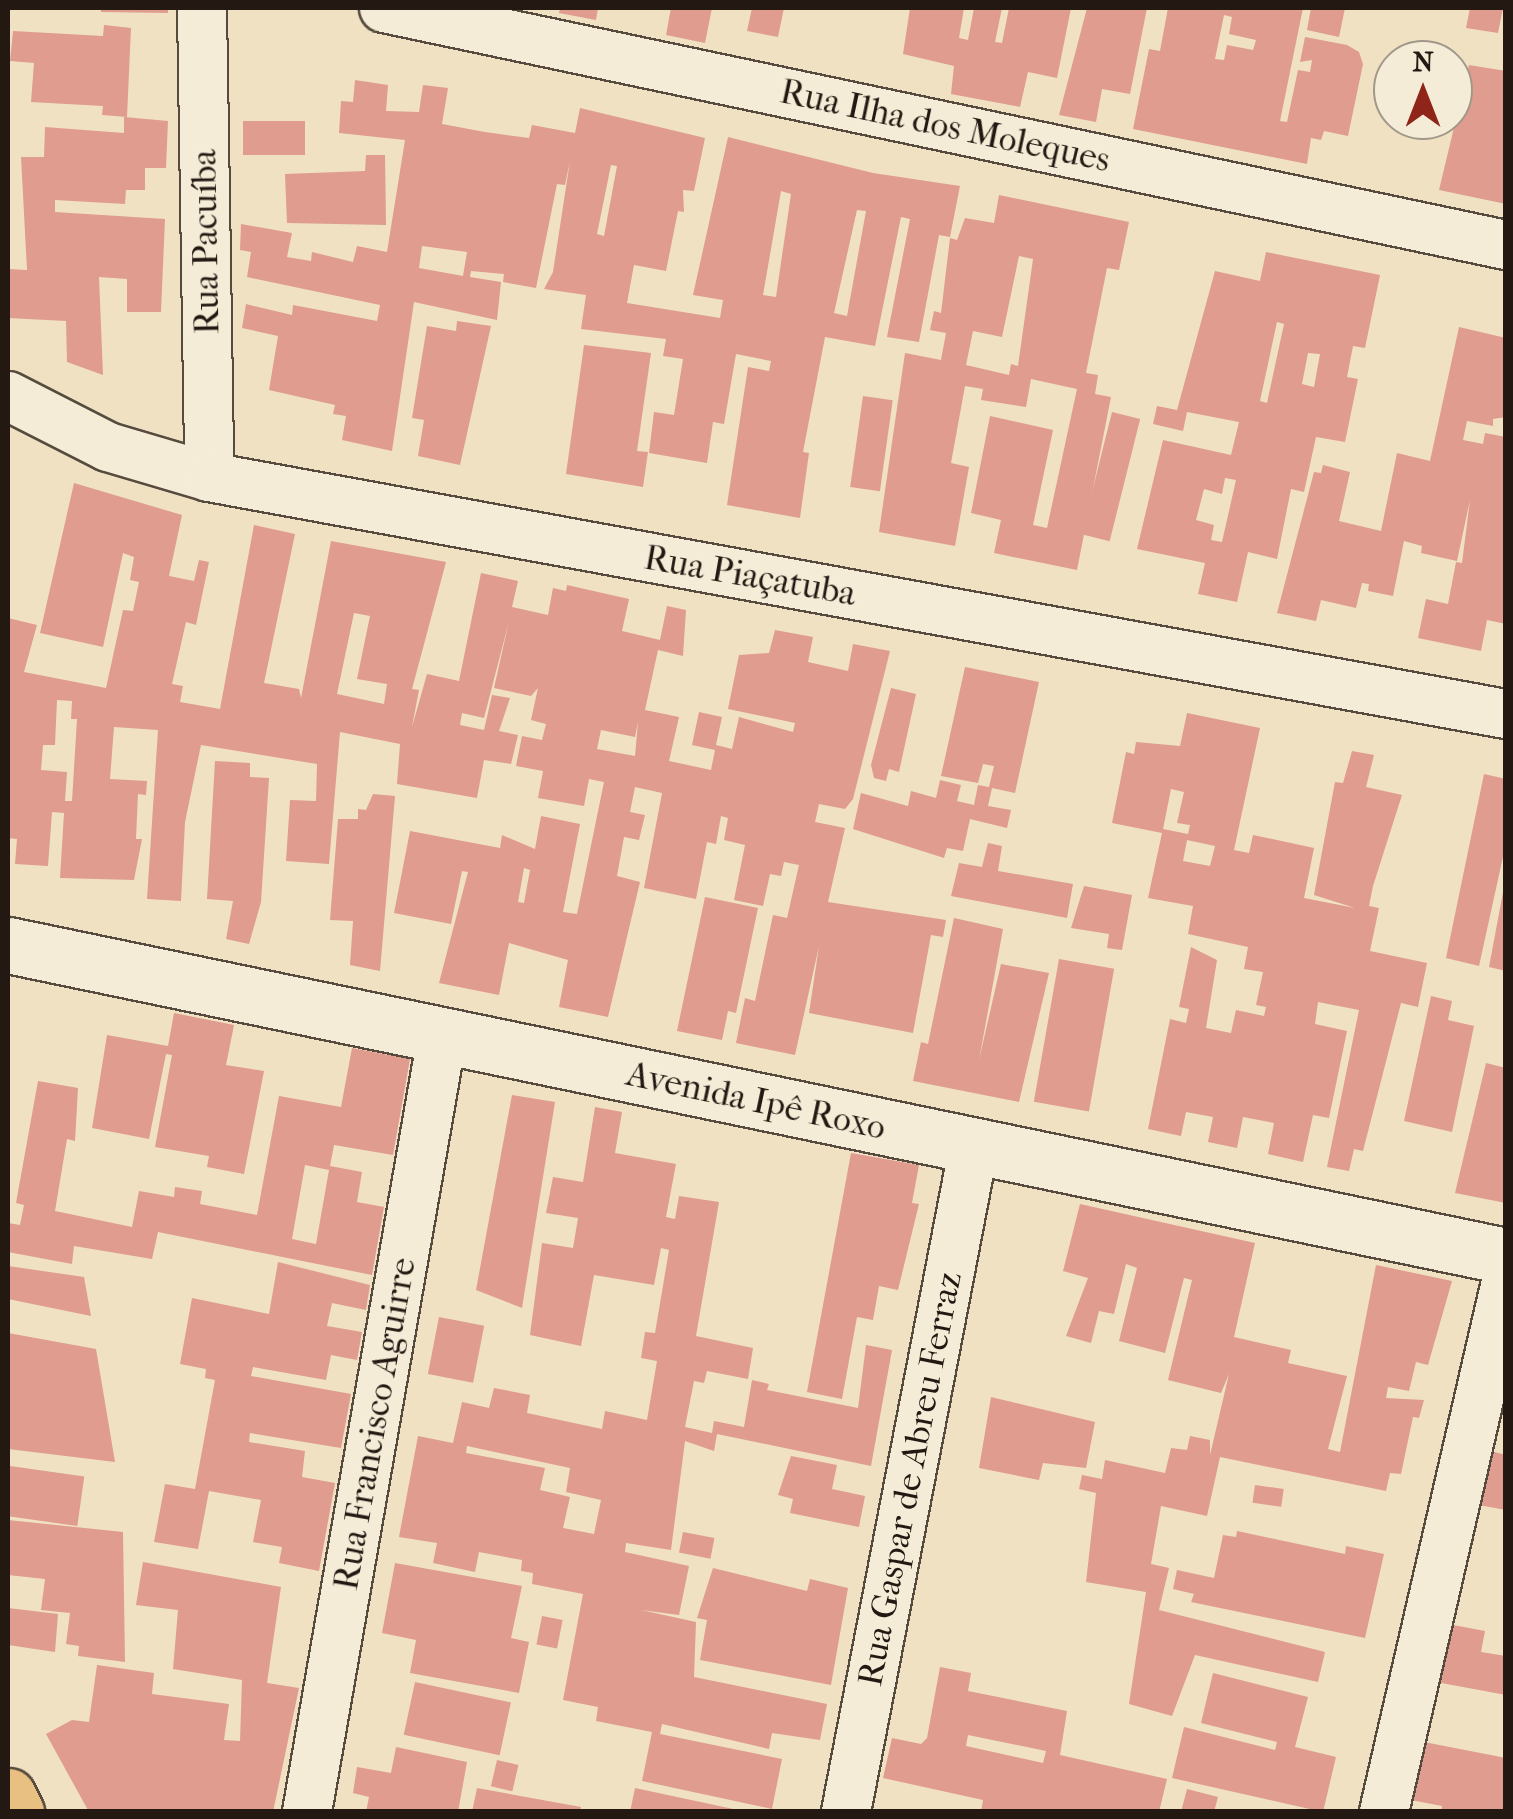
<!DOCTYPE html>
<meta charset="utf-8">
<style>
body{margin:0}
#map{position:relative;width:1513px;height:1819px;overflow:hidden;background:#f0e1c3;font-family:"IM FELL French Canon",serif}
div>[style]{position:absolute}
.building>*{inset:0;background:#df9c8f;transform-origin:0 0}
.roads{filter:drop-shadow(2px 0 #564b3e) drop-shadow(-2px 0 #564b3e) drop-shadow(0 2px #564b3e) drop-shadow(0 -2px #564b3e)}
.street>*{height:48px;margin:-24px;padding:0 24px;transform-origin:24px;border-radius:24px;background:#f5ecd8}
.secondary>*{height:55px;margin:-27.5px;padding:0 27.5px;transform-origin:27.5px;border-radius:27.5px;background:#f5ecd8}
.primary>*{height:55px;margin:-27.5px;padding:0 27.5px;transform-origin:27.5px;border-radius:27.5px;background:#e8c082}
span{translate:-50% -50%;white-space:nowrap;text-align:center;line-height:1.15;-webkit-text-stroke:8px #f5ecd8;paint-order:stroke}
.street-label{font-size:35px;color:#231912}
.frame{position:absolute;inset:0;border:10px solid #231912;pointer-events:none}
.north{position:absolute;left:1373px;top:40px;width:100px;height:100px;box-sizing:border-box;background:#f5ecd8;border:2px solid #a19889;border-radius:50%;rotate:0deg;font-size:28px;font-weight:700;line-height:40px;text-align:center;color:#231912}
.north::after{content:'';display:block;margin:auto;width:35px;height:45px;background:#8f2418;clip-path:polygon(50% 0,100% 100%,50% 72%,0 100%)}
</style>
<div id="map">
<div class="building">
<i style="clip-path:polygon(101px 8px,168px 8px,168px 13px,101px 12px)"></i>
<i style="clip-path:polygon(560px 8px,598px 8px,596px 20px,559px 13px)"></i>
<i style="clip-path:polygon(671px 8px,712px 8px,705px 43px,666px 35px)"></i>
<i style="clip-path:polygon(752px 8px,784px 8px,778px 37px,747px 31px)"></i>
<i style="clip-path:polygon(910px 8px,964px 8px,959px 38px,968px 40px,974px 8px,1002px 8px,995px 42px,1002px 43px,1009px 8px,1071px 8px,1057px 78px,1028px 72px,1020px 107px,951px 94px,954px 66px,903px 54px)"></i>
<i style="clip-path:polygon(1087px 8px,1147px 8px,1130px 94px,1102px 89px,1096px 122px,1059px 115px)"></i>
<i style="clip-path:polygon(evenodd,1168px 8px,1303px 8px,1280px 121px,1287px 122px,1298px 70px,1310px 72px,1312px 60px,1300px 62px,1305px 37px,1347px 45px,1359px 52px,1363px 64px,1348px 136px,1324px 131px,1321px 140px,1311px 138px,1307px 164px,1133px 129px,1149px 49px,1160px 51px,1168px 8px,1224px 15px,1232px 17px,1229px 34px,1256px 40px,1253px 50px,1227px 45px,1224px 60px,1215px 59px,1224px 15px)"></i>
<i style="clip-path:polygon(1311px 8px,1345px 8px,1339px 37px,1307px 30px)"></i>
<i style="clip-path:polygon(1470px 8px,1503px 8px,1498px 33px,1466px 28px)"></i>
<i style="clip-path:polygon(104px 25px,131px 28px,127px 117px,102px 115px,103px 106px,31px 102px,34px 63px,10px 61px,13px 31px,103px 36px)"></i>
<i style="clip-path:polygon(1469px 65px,1506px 71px,1506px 204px,1439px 190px)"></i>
<i style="clip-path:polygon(evenodd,355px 80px,388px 85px,386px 111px,419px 112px,423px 85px,448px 88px,442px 124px,485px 132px,529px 138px,532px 125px,575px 133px,580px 108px,705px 138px,694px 191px,683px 190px,684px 212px,678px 211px,666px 271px,634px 265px,627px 303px,720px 318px,723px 300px,693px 295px,728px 137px,873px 173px,960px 186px,950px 237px,939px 235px,919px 342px,887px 337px,910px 219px,901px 217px,875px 346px,825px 337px,803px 452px,809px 453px,800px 518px,727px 505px,748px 367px,769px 371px,771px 361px,736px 354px,724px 424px,713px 422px,707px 463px,649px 453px,654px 412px,674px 415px,683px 359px,663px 356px,666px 339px,581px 329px,586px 295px,544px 289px,553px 272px,570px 161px,565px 185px,557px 184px,536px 288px,503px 282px,504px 274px,471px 271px,470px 277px,501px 282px,497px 320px,414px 302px,392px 451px,342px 440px,346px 416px,333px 414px,335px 405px,269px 390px,278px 336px,242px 328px,246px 304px,292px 315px,293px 305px,377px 321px,380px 305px,247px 277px,251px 252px,240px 250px,241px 224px,292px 233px,287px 257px,311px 261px,312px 252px,353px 262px,357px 246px,387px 252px,405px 140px,339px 133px,341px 101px,353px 102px,355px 80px,611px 165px,617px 166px,604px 236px,597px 234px,611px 165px,355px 80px,781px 191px,791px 194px,776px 297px,763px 295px,781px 191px,355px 80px,857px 210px,866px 211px,847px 316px,834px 313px,857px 210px,355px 80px,422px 246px,467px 252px,463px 276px,419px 268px,422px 246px)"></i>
<i style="clip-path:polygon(124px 117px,168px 121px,166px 168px,145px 168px,145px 190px,126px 190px,125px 204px,55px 200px,55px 212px,165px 219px,161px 312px,127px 312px,127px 279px,99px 277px,103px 375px,67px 362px,66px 321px,8px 318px,8px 269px,27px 270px,21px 157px,44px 157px,45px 127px,124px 133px)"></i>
<i style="left:243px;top:121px;width:62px;height:34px"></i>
<i style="clip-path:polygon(366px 155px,385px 155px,386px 225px,287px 223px,285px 174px,365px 171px)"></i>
<i style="clip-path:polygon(evenodd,999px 195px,1129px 222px,1119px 270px,1107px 268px,1086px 373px,1098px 375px,1095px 394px,1111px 397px,1077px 570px,994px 553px,1001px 520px,971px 513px,990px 416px,1053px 430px,1033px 525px,1047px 528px,1077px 389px,1031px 379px,1026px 407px,981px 400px,983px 389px,965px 386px,951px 463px,969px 467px,955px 546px,879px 532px,905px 353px,941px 360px,946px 333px,930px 330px,934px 311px,941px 313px,950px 238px,957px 240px,965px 218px,994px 223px,999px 195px,1019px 256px,1033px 259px,1018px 366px,1011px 364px,1009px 375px,966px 365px,973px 331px,1002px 337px,1019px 256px)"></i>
<i style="clip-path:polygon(evenodd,1266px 252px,1380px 275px,1365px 348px,1353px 346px,1347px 377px,1358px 379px,1345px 442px,1316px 437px,1304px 492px,1291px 489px,1277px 559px,1248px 552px,1237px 602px,1198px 594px,1205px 563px,1137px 549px,1163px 440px,1231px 455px,1239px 422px,1187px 412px,1183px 431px,1153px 424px,1157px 406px,1177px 410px,1215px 271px,1260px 281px,1266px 252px,1277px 322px,1284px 324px,1267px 403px,1260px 401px,1277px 322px,1266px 252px,1308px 353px,1320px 354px,1314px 387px,1302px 384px,1308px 353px,1266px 252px,1225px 478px,1236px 480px,1222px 542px,1211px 540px,1214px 525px,1196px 520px,1204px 489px,1222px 494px,1225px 478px)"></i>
<i style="clip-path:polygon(457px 321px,491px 326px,460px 465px,418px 456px,424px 420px,412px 418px,427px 326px,456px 331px)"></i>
<i style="clip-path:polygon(1459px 327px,1506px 338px,1506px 417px,1493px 419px,1493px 426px,1467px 421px,1463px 440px,1483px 444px,1485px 433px,1506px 437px,1506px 624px,1487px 620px,1481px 651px,1418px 638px,1426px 599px,1448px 604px,1456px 562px,1462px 563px,1470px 500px,1457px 561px,1421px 553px,1422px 546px,1404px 541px,1393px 596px,1368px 591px,1369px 584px,1362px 583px,1356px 608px,1321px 600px,1316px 621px,1277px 613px,1314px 472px,1321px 473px,1323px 465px,1350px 472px,1339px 521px,1381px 531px,1397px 453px,1430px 461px)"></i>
<i style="clip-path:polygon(584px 345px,651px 353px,637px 451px,648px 452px,643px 487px,566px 474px)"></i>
<i style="left:863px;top:396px;width:30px;height:92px;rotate:8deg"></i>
<i style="left:1112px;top:412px;width:29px;height:126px;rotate:14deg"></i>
<i style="clip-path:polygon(evenodd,74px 483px,182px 515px,169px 576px,194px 581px,199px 560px,209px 562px,196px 625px,186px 622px,172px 684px,183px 686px,180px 702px,220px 709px,254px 525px,295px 534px,264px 683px,299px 689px,301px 698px,331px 541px,446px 562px,412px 689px,419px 690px,412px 727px,427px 674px,459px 681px,481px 573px,518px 581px,512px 607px,548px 615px,553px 588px,566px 591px,567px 585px,629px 599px,622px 631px,660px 640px,667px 606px,686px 610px,683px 656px,658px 650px,645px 710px,679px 717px,669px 761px,711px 770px,715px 750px,692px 745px,699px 712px,722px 717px,716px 745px,732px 749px,739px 717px,793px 732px,795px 723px,728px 709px,739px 655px,769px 653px,775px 630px,813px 637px,808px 662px,848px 671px,853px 644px,890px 651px,853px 799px,845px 809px,819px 804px,815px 822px,845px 828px,828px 902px,946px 920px,943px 937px,931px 935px,913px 1033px,809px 1013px,819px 946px,795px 1055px,736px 1043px,745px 998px,755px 1001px,773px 915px,787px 918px,799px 865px,784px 862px,781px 876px,770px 874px,763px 906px,734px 900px,745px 845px,724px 840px,728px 818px,721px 816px,716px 844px,707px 842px,696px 899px,644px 888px,662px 793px,635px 787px,630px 812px,645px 815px,639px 840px,624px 837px,617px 876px,640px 882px,608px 1017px,559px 1007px,568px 960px,509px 943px,499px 995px,439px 983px,468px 872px,462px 871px,451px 924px,394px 913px,410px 831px,500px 848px,502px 835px,535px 849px,541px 816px,580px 824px,563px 912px,577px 914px,604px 782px,589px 779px,584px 806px,538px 798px,543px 771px,516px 766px,522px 736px,542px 740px,546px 724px,531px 720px,538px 688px,531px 696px,494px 688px,509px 621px,484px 718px,462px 713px,460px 725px,484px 730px,492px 695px,510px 698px,499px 731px,518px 735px,511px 764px,484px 760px,477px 798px,397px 784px,400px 744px,340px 732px,329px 864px,286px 861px,290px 800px,316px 801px,317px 764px,201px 745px,185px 822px,181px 901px,147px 899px,158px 730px,114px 727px,110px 779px,147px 781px,146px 795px,138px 794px,136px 839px,142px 839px,134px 880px,60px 878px,64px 813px,52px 812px,48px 866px,15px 864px,17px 839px,8px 838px,8px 618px,37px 625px,24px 672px,106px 688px,123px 610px,133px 611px,139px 582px,130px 580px,134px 557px,123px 553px,103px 647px,40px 633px,74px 483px,354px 613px,370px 616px,357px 679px,387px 684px,384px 704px,337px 694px,354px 613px,74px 483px,57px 700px,72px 701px,71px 719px,77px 719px,72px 801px,65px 801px,67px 772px,41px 770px,43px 745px,55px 745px,57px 700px,74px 483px,638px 722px,635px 756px,597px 749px,601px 730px,635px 737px,638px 722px,74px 483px,524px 868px,530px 870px,524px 903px,518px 902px,524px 868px)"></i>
<i style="clip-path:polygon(965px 667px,1039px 682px,1015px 793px,992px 788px,988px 806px,1011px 810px,1007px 828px,970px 819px,963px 851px,947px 848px,944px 858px,853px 829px,861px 793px,908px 806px,911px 791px,936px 798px,940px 780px,961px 785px,957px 801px,974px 805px,978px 785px,989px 787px,994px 766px,983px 764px,978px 783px,941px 776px)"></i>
<i style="clip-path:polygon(891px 688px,916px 694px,899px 772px,889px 769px,886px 781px,874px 778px,871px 765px)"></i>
<i style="clip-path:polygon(evenodd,1187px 713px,1260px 728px,1234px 850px,1249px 853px,1253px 835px,1314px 848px,1304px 898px,1355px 908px,1314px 895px,1335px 782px,1343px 783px,1352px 751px,1374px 755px,1366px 787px,1402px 795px,1373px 886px,1369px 906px,1379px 908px,1370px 951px,1427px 963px,1418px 1007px,1401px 1003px,1363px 1151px,1354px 1149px,1349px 1171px,1327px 1167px,1359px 1010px,1318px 1002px,1315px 1024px,1347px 1031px,1329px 1118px,1313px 1115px,1303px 1162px,1268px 1154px,1274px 1123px,1243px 1117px,1237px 1148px,1208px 1142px,1213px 1117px,1186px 1112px,1181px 1136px,1148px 1129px,1170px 1019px,1186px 1023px,1189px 1009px,1179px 1007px,1191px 947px,1217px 960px,1206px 1028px,1231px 1033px,1236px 1010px,1264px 1016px,1266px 1007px,1256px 1005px,1263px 972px,1244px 969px,1248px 947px,1188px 934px,1193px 906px,1148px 898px,1162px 833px,1112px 823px,1126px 752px,1134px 754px,1136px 742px,1180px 746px,1187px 713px,1171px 789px,1184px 792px,1177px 823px,1190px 825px,1188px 834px,1163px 829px,1171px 789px,1187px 713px,1187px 840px,1215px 846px,1210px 866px,1183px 861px,1187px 840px)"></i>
<i style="clip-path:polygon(215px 761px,250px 763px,250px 777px,269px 778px,261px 902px,249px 944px,226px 939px,233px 901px,207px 899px)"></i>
<i style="clip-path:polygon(1484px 774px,1506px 779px,1506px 843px,1479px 966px,1446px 958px)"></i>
<i style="clip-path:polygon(373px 794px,395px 796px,380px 971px,350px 965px,353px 921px,330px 920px,338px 819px,358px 819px,358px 809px,366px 810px)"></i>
<i style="clip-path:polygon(988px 843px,1002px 846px,998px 871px,1073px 884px,1067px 918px,951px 896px,959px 863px,982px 867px)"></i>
<i style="clip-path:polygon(1084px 886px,1132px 895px,1122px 950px,1107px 948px,1109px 934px,1071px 928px)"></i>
<i style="clip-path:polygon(1504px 887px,1506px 887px,1506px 971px,1489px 967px)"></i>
<i style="clip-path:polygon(705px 897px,758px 908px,736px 1013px,728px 1011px,722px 1040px,677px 1031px)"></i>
<i style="clip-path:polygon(954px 918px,1003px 929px,979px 1060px,1001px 964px,1049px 973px,1019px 1102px,913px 1081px,921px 1042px,928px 1044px)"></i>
<i style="left:1059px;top:959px;width:56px;height:145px;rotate:10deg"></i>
<i style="clip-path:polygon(1431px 996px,1452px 1001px,1448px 1020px,1474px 1026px,1452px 1132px,1404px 1121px)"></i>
<i style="clip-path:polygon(174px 1013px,234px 1025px,226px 1065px,264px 1071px,244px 1174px,207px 1167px,209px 1156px,155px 1147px,172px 1055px,166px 1054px,149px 1139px,92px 1128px,107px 1035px,168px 1046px)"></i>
<i style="clip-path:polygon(evenodd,352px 1048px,410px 1059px,393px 1155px,334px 1145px,330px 1166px,362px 1172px,357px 1202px,384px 1207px,372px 1275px,158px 1232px,152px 1259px,74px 1246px,72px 1264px,8px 1252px,8px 1223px,20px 1225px,24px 1205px,16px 1203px,38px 1081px,78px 1088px,75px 1141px,67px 1139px,55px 1211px,132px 1227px,139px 1191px,174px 1197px,175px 1187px,202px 1191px,200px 1204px,257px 1215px,279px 1096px,341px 1107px,352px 1048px,305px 1165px,329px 1170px,316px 1244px,292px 1239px,305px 1165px)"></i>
<i style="clip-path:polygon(1486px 1063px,1506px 1068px,1506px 1203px,1455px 1193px)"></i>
<i style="clip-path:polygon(512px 1095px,555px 1102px,522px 1308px,476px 1290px)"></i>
<i style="clip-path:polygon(evenodd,595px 1107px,622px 1112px,615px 1153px,676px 1164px,666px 1217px,675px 1219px,679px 1196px,719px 1202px,696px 1336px,753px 1348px,748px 1379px,707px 1371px,704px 1383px,694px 1381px,685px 1427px,712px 1433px,714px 1421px,744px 1427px,752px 1380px,769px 1384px,767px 1390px,858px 1408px,866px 1345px,892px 1350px,871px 1466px,717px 1434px,714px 1451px,685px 1441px,671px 1550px,626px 1543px,625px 1552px,689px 1566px,679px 1615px,641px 1610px,696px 1622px,694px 1677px,827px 1704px,820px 1740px,772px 1733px,769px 1749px,662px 1724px,660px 1734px,782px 1759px,772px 1809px,642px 1781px,652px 1732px,596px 1721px,598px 1707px,563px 1700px,583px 1594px,532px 1584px,533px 1573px,521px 1571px,522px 1560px,479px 1552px,475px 1572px,433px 1563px,437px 1543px,399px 1537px,418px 1436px,453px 1443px,462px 1402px,489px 1408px,494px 1388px,530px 1395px,527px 1413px,602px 1429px,605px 1411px,647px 1420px,657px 1361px,641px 1358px,645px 1332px,655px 1333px,669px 1250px,661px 1248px,654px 1285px,594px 1275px,581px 1346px,530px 1335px,542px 1243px,573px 1248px,578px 1218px,546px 1213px,553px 1177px,583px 1182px,595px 1107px,467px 1446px,570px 1468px,566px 1492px,601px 1500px,594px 1534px,563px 1528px,570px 1497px,540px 1490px,545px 1468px,466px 1453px,467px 1446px)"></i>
<i style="clip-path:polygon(851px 1153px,919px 1165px,912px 1203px,919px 1204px,898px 1290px,879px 1286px,873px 1320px,857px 1317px,842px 1399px,807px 1392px)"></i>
<i style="clip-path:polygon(1080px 1204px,1255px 1243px,1234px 1337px,1291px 1350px,1288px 1363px,1347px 1376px,1328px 1449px,1340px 1452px,1376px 1265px,1452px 1281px,1428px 1365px,1416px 1362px,1409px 1391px,1388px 1387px,1386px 1398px,1424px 1400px,1419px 1418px,1413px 1417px,1401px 1474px,1390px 1473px,1386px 1491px,1220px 1457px,1207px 1516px,1161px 1506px,1151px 1564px,1169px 1568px,1159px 1610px,1325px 1652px,1318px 1682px,1195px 1655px,1172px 1716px,1129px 1704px,1146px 1592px,1086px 1582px,1096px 1493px,1079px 1489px,1082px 1475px,1102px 1479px,1105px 1460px,1165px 1473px,1171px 1448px,1187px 1450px,1190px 1436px,1210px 1440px,1210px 1455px,1229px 1374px,1221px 1393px,1168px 1380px,1192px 1280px,1184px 1278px,1165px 1353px,1119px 1341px,1137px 1268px,1126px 1264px,1114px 1314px,1099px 1311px,1091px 1343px,1066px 1336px,1088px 1278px,1063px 1271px)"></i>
<i style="clip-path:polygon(278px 1262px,370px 1285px,366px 1310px,332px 1303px,327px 1326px,362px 1332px,357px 1360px,331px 1355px,326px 1380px,253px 1367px,251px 1376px,351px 1394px,341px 1448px,250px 1433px,249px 1442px,305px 1451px,302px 1477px,335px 1483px,319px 1571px,279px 1563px,282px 1547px,253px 1542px,261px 1500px,209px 1491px,198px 1549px,154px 1542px,165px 1484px,195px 1489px,215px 1380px,205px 1378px,206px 1369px,180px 1364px,192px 1298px,269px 1314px)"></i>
<i style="clip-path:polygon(8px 1266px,84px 1277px,91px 1316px,8px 1299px)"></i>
<i style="left:439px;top:1317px;width:46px;height:58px;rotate:11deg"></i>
<i style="clip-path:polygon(8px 1333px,96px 1349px,115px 1462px,8px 1449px)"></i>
<i style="clip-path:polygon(991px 1397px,1095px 1422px,1086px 1468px,1043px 1463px,1039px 1480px,979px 1468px)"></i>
<i style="clip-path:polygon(1487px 1450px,1506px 1455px,1506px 1510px,1473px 1504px)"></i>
<i style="clip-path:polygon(791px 1456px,837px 1465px,832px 1489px,865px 1496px,859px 1527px,790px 1513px,793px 1499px,778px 1495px)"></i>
<i style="left:10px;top:1466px;width:75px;height:50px;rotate:8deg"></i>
<i style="left:1255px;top:1485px;width:29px;height:18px;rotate:8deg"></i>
<i style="clip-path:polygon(8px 1520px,123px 1532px,125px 1662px,78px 1656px,79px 1646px,66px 1644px,70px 1613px,41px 1610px,45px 1579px,8px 1575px)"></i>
<i style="clip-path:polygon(1237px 1531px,1345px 1554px,1346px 1546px,1384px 1554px,1365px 1638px,1191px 1602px,1194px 1594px,1173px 1589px,1177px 1570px,1214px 1578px,1223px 1535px,1236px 1537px)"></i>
<i style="left:683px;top:1532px;width:32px;height:21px;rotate:11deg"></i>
<i style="clip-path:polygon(143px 1562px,281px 1587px,267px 1683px,299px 1688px,273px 1812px,89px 1812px,46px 1734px,72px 1720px,89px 1722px,97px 1665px,154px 1673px,152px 1694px,229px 1704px,224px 1740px,240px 1741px,242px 1680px,173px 1669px,178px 1610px,136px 1605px)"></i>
<i style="clip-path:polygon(395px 1563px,522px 1586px,511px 1638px,529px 1642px,519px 1693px,410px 1673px,416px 1640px,382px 1633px)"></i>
<i style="clip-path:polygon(713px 1568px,807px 1591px,810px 1579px,848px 1588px,831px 1685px,700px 1660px,707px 1620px,697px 1618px)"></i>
<i style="clip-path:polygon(8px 1608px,58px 1614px,55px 1652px,8px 1645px)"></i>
<i style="left:542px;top:1616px;width:21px;height:29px;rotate:11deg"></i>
<i style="clip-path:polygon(1448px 1624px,1485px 1631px,1481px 1652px,1506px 1656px,1506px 1695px,1436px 1682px)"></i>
<i style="clip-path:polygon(evenodd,940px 1667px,971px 1673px,968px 1691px,1067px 1711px,1060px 1755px,1167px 1779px,1159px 1812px,981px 1812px,983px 1800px,883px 1778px,892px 1738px,921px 1744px,927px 1738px,940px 1667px,968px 1735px,1046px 1751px,1043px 1763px,966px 1746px,968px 1735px)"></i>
<i style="clip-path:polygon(1213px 1673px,1308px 1697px,1295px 1747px,1336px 1757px,1323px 1812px,1172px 1778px,1184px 1727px,1275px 1750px,1277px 1742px,1201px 1723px)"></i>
<i style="left:415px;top:1682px;width:98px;height:54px;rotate:12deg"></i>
<i style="clip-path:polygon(1424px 1742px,1506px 1758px,1506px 1812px,1441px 1812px,1442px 1806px,1411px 1800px)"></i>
<i style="clip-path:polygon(396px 1747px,467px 1762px,458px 1812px,366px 1812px,369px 1797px,353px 1793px,357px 1767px,391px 1773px)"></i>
<i style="left:497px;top:1760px;width:22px;height:27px;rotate:13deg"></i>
<i style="clip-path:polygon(477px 1788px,581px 1807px,580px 1812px,472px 1812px)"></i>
<i style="clip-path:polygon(635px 1788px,738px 1810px,738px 1812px,630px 1812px)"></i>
<i style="clip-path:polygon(1187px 1789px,1218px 1797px,1214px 1812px,1181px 1812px)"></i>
</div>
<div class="roads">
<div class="street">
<i style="left:202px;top:8px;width:469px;rotate:89.1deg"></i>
<i style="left:384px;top:8px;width:1147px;rotate:11.93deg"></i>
<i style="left:8px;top:396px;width:112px;rotate:27deg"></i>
<i style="left:108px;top:447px;width:105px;rotate:16.5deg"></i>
<i style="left:209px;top:477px;width:1318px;rotate:10.36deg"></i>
<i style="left:307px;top:1812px;width:787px;rotate:-80.12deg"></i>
<i style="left:846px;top:1812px;width:678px;rotate:-79.12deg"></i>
<i style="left:1384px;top:1812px;width:544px;rotate:-77.04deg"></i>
</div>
<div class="secondary">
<i style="left:8px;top:945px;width:1530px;rotate:11.73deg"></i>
</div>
<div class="primary">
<i style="left:8px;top:1796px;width:18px;rotate:63deg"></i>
</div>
</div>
<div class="street-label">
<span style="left:945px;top:126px;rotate:12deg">Rua Ilha dos Moleques</span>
<span style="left:206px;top:242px;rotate:-91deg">Rua Pacuíba</span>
<span style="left:750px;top:576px;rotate:10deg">Rua Piaçatuba</span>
<span style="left:756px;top:1101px;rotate:12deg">Avenida Ipê Roxo</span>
<span style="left:375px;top:1424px;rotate:-80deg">Rua Francisco Aguirre</span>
<span style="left:910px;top:1479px;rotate:-79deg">Rua Gaspar de Abreu Ferraz</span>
</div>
<div class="frame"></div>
<div class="north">N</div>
</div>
